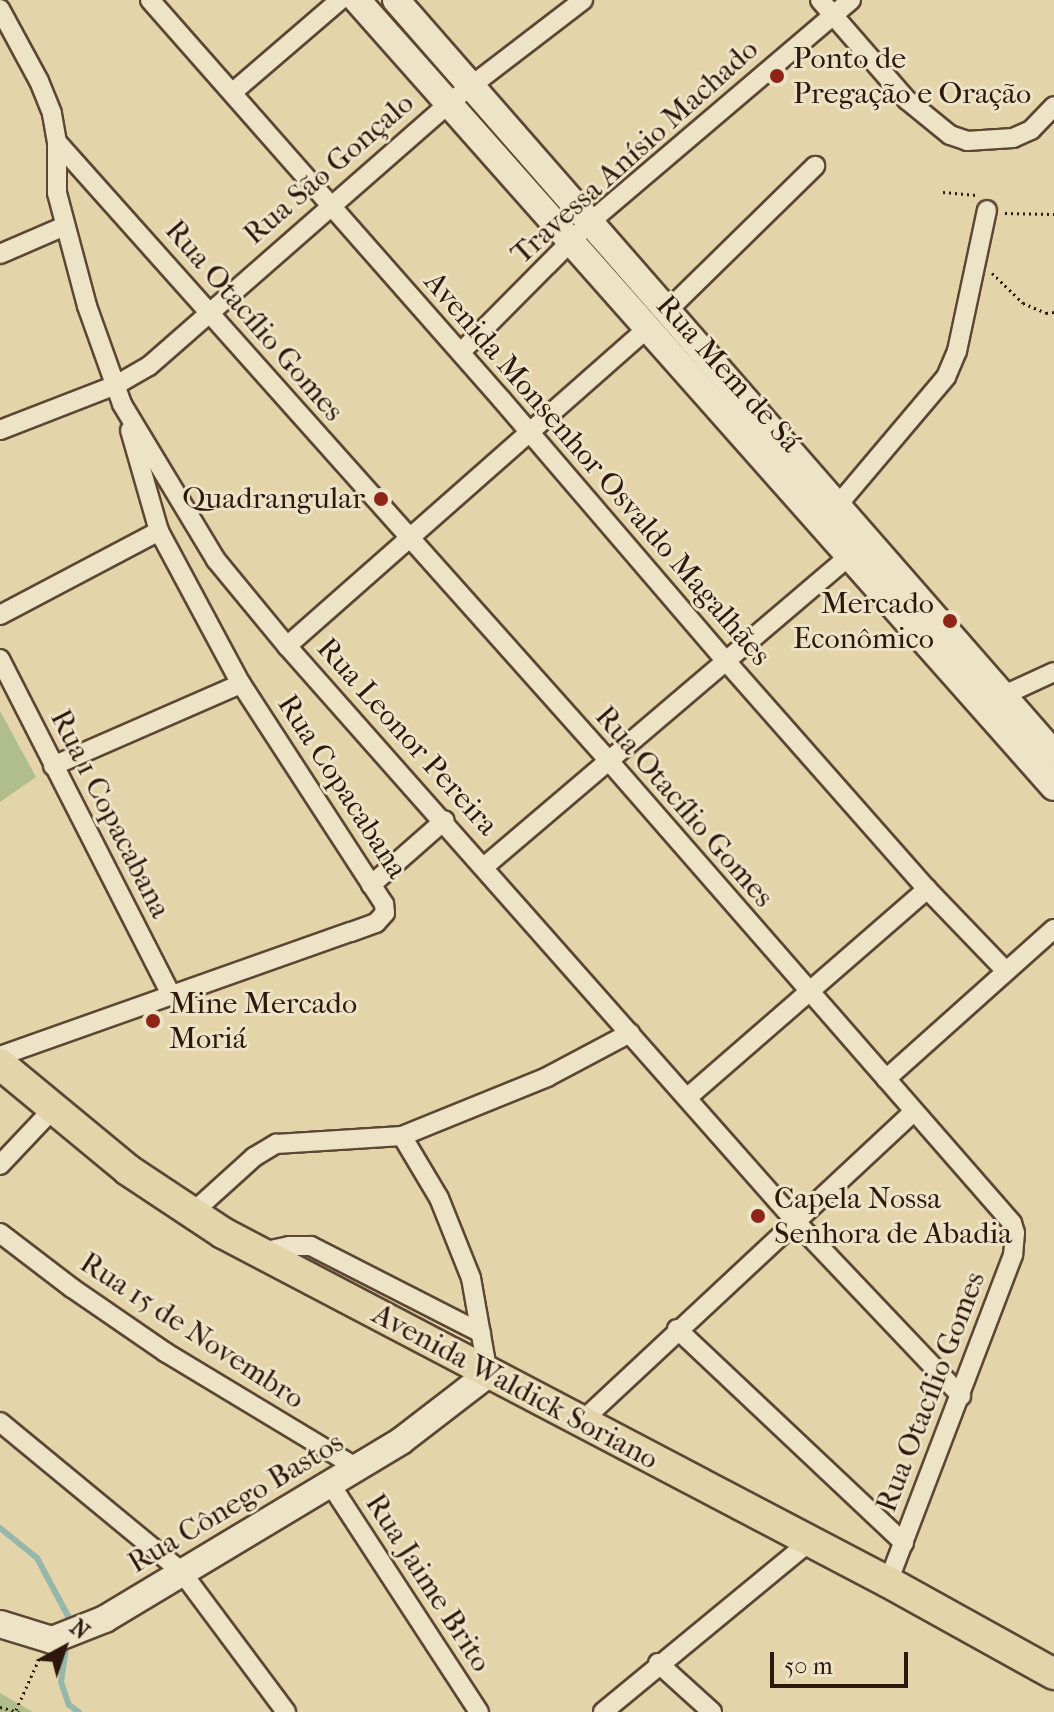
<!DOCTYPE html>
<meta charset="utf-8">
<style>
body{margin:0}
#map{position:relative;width:1054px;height:1712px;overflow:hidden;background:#e4d4a9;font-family:"IM FELL French Canon",serif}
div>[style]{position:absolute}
.green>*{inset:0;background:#afbe8c}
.stream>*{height:6px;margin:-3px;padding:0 3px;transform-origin:3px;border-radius:3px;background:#95b8aa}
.path>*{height:3px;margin-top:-1.5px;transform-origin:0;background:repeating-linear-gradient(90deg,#2e170d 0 2px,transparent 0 6px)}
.roads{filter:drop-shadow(2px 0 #5c4634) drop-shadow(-2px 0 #5c4634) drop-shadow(0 2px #5c4634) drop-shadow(0 -2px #5c4634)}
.street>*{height:18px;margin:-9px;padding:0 9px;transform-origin:9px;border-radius:9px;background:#ede3c7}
.secondary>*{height:26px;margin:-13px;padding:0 13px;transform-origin:13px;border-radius:13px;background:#ede3c7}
.primary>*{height:30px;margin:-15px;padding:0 15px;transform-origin:15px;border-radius:15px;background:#e4d4a9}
.dots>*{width:22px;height:22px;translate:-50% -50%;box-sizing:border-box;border:4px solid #ede3c7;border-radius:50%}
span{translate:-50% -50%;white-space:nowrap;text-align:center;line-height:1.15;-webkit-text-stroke:6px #ede3c7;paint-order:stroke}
.poi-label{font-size:30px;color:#2e170d}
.left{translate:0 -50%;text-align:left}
.right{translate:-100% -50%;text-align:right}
.street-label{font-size:30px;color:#2e170d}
.north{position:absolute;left:24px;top:1608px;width:80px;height:80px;-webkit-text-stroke:6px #ede3c7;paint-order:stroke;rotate:40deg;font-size:22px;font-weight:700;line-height:32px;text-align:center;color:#2e170d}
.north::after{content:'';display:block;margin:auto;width:28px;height:36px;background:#2e170d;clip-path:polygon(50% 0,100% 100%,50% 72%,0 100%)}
.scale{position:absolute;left:770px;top:1652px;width:138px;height:36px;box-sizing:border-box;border:4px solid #2e170d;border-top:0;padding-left:10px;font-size:24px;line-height:28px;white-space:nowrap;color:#2e170d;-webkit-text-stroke:6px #ede3c7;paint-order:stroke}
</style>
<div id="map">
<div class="green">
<i style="clip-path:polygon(0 711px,36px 777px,0 802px)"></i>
<i style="clip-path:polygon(0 1693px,33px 1712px,0 1712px)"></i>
</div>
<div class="stream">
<i style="left:0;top:1528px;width:48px;rotate:39deg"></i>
<i style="left:37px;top:1558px;width:66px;rotate:61.9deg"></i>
<i style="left:68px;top:1616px;width:11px;rotate:90deg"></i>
<i style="left:67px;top:1642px;width:40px;rotate:98.5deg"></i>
<i style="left:61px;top:1682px;width:24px;rotate:71deg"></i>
<i style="left:69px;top:1705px;width:12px;rotate:35deg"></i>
</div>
<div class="path">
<i style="left:943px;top:192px;width:36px;rotate:5deg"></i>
<i style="left:1005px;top:213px;width:49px;rotate:1.2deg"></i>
<i style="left:992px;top:273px;width:43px;rotate:44.1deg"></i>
<i style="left:1023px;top:303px;width:25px;rotate:23deg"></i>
<i style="left:1046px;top:313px;width:8px;rotate:-7deg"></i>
<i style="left:0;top:1707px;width:20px;rotate:15deg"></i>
<i style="left:16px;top:1710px;width:56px;rotate:-65.7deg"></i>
</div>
<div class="roads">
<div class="street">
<i style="left:150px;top:0;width:533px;rotate:48.65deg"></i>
<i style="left:502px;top:400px;width:343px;rotate:49.4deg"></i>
<i style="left:725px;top:660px;width:305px;rotate:48.6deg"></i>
<i style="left:927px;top:889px;width:114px;rotate:46.1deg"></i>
<i style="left:820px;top:0;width:133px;rotate:49deg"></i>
<i style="left:907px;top:100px;width:55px;rotate:39.1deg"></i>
<i style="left:950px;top:135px;width:18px;rotate:19deg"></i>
<i style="left:967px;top:141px;width:46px;rotate:-3.7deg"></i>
<i style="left:1013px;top:138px;width:20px;rotate:-24deg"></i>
<i style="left:1031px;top:130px;width:33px;rotate:-46deg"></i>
<i style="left:0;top:9px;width:82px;rotate:61.6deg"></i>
<i style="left:39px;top:81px;width:35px;rotate:68deg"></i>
<i style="left:52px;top:114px;width:28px;rotate:80deg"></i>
<i style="left:57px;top:142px;width:51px;rotate:90deg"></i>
<i style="left:57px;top:193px;width:117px;rotate:75.1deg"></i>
<i style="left:87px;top:306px;width:104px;rotate:70.3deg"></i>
<i style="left:122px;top:404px;width:182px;rotate:58.9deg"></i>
<i style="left:216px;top:560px;width:112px;rotate:50.5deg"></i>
<i style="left:287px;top:646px;width:769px;rotate:48.53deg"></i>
<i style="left:796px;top:1222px;width:240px;rotate:46.5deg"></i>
<i style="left:233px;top:92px;width:141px;rotate:-40.7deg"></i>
<i style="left:57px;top:142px;width:829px;rotate:48.27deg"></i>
<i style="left:609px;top:761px;width:613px;rotate:48.9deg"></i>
<i style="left:1012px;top:1223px;width:10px;rotate:73deg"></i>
<i style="left:1015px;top:1233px;width:22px;rotate:95deg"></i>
<i style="left:1013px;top:1255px;width:350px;rotate:110.9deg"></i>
<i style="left:0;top:254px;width:71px;rotate:-23.3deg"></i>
<i style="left:666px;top:312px;width:209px;rotate:-44.4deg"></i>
<i style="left:461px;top:352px;width:182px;rotate:-45.2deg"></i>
<i style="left:589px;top:223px;width:344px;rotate:-40.4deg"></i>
<i style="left:0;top:430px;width:124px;rotate:-21.2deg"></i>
<i style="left:116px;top:385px;width:38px;rotate:-30deg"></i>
<i style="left:149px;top:366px;width:399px;rotate:-41.2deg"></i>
<i style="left:449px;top:103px;width:169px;rotate:-37.5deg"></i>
<i style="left:837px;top:506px;width:169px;rotate:-49.8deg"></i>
<i style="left:946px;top:377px;width:28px;rotate:-67deg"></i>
<i style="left:957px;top:351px;width:144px;rotate:-78deg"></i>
<i style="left:0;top:615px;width:180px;rotate:-27.8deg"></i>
<i style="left:287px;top:646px;width:478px;rotate:-41.4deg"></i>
<i style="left:0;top:659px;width:376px;rotate:63deg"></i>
<i style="left:1002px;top:696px;width:57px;rotate:-24.8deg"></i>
<i style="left:53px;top:766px;width:205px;rotate:-23.6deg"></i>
<i style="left:485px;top:866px;width:487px;rotate:-40.4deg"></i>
<i style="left:371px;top:885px;width:98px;rotate:-41.3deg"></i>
<i style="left:0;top:1056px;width:372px;rotate:-19.5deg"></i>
<i style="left:351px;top:932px;width:27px;rotate:-20deg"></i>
<i style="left:376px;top:923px;width:13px;rotate:-48deg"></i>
<i style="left:385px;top:913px;width:9px;rotate:-96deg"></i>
<i style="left:384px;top:904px;width:262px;rotate:-123deg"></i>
<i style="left:241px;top:684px;width:174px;rotate:-118.2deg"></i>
<i style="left:159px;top:531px;width:105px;rotate:-106deg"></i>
<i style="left:886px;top:1079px;width:225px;rotate:-41.8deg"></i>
<i style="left:688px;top:1097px;width:317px;rotate:-41deg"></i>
<i style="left:402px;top:1136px;width:72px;rotate:59.2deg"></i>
<i style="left:439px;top:1198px;width:86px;rotate:68.2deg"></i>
<i style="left:471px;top:1278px;width:97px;rotate:80deg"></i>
<i style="left:0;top:1165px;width:77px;rotate:-46.6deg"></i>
<i style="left:191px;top:1214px;width:85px;rotate:-42.1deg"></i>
<i style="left:254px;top:1157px;width:26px;rotate:-31deg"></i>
<i style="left:276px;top:1144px;width:126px;rotate:-3.6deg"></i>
<i style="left:402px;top:1136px;width:157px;rotate:-22.1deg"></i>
<i style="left:547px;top:1077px;width:94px;rotate:-27.9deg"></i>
<i style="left:0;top:1233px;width:91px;rotate:37.4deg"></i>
<i style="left:72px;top:1288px;width:113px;rotate:34.5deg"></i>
<i style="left:165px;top:1352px;width:224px;rotate:31.1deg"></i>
<i style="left:261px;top:1252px;width:29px;rotate:-12deg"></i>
<i style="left:289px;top:1246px;width:22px"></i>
<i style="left:311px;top:1246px;width:191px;rotate:27.1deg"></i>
<i style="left:677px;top:1329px;width:312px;rotate:43.3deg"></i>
<i style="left:582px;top:1421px;width:454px;rotate:-43deg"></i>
<i style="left:0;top:1422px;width:234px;rotate:39.5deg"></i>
<i style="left:181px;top:1571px;width:176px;rotate:53.3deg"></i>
<i style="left:331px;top:1485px;width:271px;rotate:56.9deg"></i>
<i style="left:658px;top:1663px;width:73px;rotate:42.2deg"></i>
<i style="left:603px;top:1712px;width:267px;rotate:-39.5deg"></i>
</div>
<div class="secondary">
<i style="left:357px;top:0;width:1051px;rotate:48.47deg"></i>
<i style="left:396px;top:0;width:1001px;rotate:48.89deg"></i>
<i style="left:0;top:1624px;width:54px;rotate:17.1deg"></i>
<i style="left:52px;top:1640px;width:57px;rotate:-21.6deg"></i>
<i style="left:105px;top:1619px;width:345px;rotate:-31deg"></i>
<i style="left:401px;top:1441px;width:110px;rotate:-37.6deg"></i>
</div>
<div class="primary">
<i style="left:0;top:1064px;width:166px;rotate:39.6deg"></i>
<i style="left:128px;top:1170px;width:114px;rotate:33.6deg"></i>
<i style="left:223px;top:1233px;width:751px;rotate:27.69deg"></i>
<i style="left:888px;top:1582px;width:190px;rotate:29deg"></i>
</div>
</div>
<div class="dots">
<i style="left:777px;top:76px;background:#8f2418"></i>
<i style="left:381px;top:499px;background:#8f2418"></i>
<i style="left:950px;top:621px;background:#8f2418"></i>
<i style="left:153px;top:1021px;background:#8f2418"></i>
<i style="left:758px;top:1216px;background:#8f2418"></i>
</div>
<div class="poi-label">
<span class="left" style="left:793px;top:76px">Ponto de<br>Pregação e Oração</span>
<span class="right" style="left:365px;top:499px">Quadrangular</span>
<span class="right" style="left:934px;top:621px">Mercado<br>Econômico</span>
<span class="left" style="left:169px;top:1021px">Mine Mercado<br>Moriá</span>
<span class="left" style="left:774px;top:1216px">Capela Nossa<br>Senhora de Abadia</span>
</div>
<div class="street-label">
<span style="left:635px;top:152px;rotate:-42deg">Travessa Anísio Machado</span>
<span style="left:329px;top:169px;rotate:-41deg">Rua São Gonçalo</span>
<span style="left:254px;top:321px;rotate:49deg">Rua Otacílio Gomes</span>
<span style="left:728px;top:374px;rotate:48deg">Rua Mem de Sá</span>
<span style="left:597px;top:469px;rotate:49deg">Avenida Monsenhor Osvaldo Magalhães</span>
<span style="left:407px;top:737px;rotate:48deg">Rua Leonor Pereira</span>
<span style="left:342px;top:787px;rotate:57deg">Rua Copacabana</span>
<span style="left:684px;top:807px;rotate:49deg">Rua Otacílio Gomes</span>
<span style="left:110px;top:814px;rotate:63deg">Rua 1 Copacabana</span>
<span style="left:192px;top:1331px;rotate:33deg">Rua 15 de Novembro</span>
<span style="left:515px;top:1387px;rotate:28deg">Avenida Waldick Soriano</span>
<span style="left:931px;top:1392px;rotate:-69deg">Rua Otacílio Gomes</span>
<span style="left:236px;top:1503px;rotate:-31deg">Rua Cônego Bastos</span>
<span style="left:428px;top:1583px;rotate:57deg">Rua Jaime Brito</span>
</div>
<div class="north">N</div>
<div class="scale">50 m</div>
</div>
